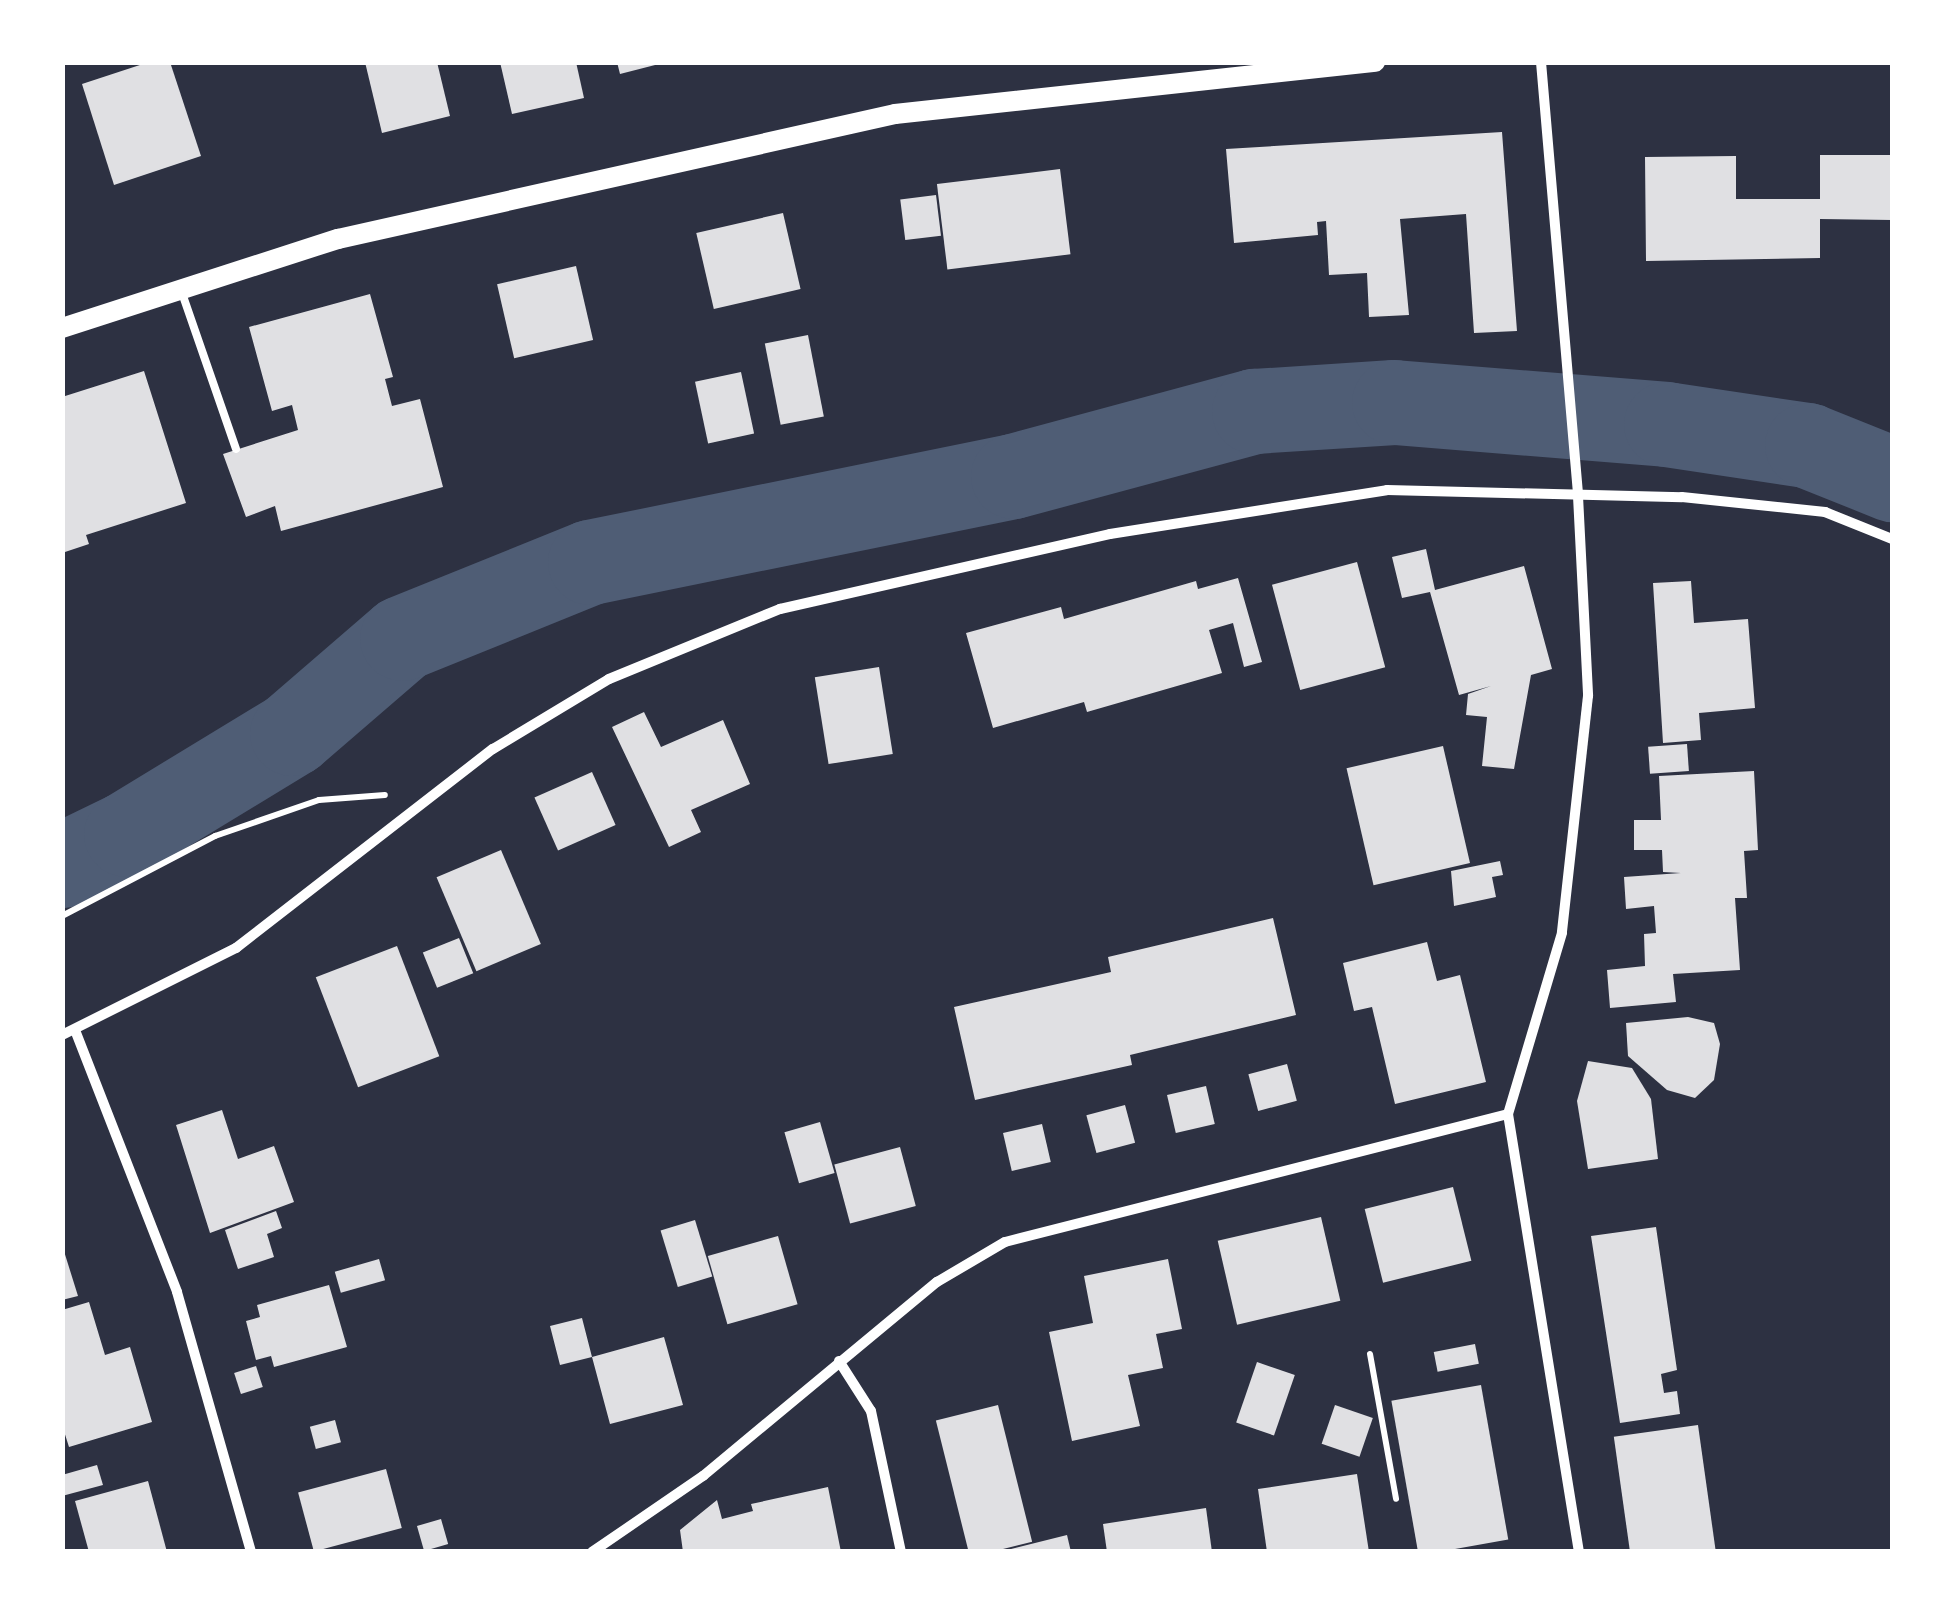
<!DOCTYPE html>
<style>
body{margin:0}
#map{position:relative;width:1955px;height:1614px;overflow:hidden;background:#2d3142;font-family:Raleway,sans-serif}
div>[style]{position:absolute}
.river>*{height:85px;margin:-42.5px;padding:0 42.5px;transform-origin:42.5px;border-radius:42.5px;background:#4f5d75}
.building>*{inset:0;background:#e0e0e3;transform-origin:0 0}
.path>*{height:6px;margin:-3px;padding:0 3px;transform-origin:3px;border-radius:3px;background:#fff}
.service>*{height:8px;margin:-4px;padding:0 4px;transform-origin:4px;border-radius:4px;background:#fff}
.minor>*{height:10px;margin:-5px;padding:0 5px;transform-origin:5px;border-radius:5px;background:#fff}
.secondary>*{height:20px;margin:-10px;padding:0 10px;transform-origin:10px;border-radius:10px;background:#fff}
span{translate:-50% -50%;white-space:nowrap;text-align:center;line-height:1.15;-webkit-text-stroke:8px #fff;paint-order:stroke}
.frame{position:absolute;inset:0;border:65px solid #fff;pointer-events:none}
</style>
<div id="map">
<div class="river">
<i style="left:62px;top:865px;width:71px;rotate:-25.8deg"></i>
<i style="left:126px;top:834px;width:194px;rotate:-31.3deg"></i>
<i style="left:292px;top:733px;width:145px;rotate:-40.8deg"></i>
<i style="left:402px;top:638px;width:203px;rotate:-22deg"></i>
<i style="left:590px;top:562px;width:432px;rotate:-11.5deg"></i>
<i style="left:1013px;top:476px;width:250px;rotate:-15.1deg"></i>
<i style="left:1254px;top:411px;width:140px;rotate:-3.7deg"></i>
<i style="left:1394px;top:402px;width:273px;rotate:4.6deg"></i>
<i style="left:1666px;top:424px;width:143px;rotate:8.5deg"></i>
<i style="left:1807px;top:445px;width:92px;rotate:21.8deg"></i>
</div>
<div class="building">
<i style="clip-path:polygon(149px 62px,170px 62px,201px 156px,114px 185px,82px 84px)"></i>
<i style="clip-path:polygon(365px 62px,437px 62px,450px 116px,382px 133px)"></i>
<i style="clip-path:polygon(500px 62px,576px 62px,584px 98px,512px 114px)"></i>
<i style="clip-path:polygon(617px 62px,659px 62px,659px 64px,620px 74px)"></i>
<i style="clip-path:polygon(1502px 132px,1517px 331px,1474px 333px,1466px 214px,1400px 219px,1409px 315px,1369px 317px,1367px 273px,1329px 275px,1326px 221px,1317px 222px,1318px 235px,1234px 243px,1226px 149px)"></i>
<i style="clip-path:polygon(1820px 155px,1892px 155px,1892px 220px,1820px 219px,1820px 258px,1646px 261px,1645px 157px,1736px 156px,1736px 199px,1820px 199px)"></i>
<i style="left:1060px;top:169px;width:86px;height:124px;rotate:83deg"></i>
<i style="left:936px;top:195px;width:41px;height:36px;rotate:83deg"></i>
<i style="left:783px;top:213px;width:78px;height:89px;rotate:77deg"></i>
<i style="left:576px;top:266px;width:76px;height:81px;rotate:77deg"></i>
<i style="clip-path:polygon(370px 294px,393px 377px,385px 379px,392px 406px,420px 399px,443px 487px,281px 531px,275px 506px,246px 517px,223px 454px,298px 430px,292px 405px,272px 411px,249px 327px)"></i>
<i style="left:808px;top:335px;width:83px;height:44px;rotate:79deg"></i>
<i style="clip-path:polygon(144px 371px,186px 503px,86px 535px,89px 544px,62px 553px,62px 397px)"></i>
<i style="left:741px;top:372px;width:63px;height:47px;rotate:78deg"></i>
<i style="clip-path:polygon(1426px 549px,1435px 590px,1524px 566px,1552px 669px,1531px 675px,1514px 769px,1482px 766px,1487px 717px,1466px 715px,1468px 694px,1491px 686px,1459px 695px,1430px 592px,1402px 598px,1392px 557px)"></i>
<i style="left:1357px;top:562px;width:109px;height:88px;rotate:75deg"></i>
<i style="clip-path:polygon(1238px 578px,1262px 662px,1244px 667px,1233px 623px,1209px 630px,1222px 673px,1087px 712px,1084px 702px,993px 728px,966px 633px,1061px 607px,1064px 619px,1196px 581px,1198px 589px)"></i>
<i style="clip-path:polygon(1691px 581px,1694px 623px,1748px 619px,1755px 708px,1699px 713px,1701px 740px,1663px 743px,1653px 583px)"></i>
<i style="left:879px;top:667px;width:88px;height:65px;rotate:81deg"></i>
<i style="clip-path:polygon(644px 712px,661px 747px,723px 720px,750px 784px,691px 810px,701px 832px,669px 847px,612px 727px)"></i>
<i style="left:1687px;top:744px;width:27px;height:39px;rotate:86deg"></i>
<i style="left:1443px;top:746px;width:120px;height:99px;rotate:77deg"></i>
<i style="clip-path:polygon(1754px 771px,1758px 850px,1744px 851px,1747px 898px,1735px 898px,1740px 970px,1673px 974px,1676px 1002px,1610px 1008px,1607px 970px,1645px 966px,1644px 934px,1656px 933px,1654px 906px,1626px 909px,1624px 877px,1681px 873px,1663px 872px,1662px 850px,1634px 850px,1634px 820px,1661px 820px,1659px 776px)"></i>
<i style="left:592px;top:772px;width:58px;height:63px;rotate:66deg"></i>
<i style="left:501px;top:850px;width:102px;height:70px;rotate:67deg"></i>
<i style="clip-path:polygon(1500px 861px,1503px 875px,1492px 877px,1496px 897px,1454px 906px,1451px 871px)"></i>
<i style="clip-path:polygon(1273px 918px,1296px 1015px,1130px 1055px,1132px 1065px,975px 1100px,954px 1007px,1111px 972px,1108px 957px)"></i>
<i style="left:459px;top:938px;width:38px;height:39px;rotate:68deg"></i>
<i style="clip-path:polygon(1427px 942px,1437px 981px,1460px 975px,1486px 1082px,1395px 1104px,1372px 1007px,1354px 1011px,1343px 963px)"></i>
<i style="left:397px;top:946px;width:118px;height:87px;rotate:69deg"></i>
<i style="clip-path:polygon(1688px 1017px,1714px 1023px,1720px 1044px,1714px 1080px,1695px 1098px,1667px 1090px,1628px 1056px,1626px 1023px)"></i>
<i style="clip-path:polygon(1588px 1061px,1632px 1068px,1651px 1099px,1658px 1159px,1588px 1169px,1577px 1101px)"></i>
<i style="left:1287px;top:1064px;width:38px;height:40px;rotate:75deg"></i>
<i style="left:1206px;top:1086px;width:39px;height:40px;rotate:77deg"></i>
<i style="left:1125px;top:1105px;width:39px;height:40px;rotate:75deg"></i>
<i style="clip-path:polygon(222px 1110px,238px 1159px,274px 1146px,294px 1202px,210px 1233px,176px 1125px)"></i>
<i style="left:820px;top:1122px;width:53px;height:37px;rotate:74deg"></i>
<i style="left:1042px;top:1124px;width:39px;height:40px;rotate:77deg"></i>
<i style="left:900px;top:1147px;width:61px;height:68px;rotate:75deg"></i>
<i style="left:1453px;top:1187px;width:76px;height:91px;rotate:76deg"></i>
<i style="clip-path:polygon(276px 1211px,282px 1228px,267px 1234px,274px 1257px,238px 1269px,225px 1230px)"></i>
<i style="left:1321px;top:1217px;width:86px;height:106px;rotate:77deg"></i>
<i style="left:695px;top:1220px;width:59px;height:36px;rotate:73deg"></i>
<i style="clip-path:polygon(1656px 1227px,1677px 1370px,1661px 1374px,1664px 1393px,1677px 1391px,1680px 1414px,1620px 1423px,1591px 1236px)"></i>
<i style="left:778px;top:1236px;width:71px;height:73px;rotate:74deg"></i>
<i style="clip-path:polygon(63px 1248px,78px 1296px,62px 1300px,62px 1249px)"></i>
<i style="left:379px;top:1259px;width:22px;height:46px;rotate:74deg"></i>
<i style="clip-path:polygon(1168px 1259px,1182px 1329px,1156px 1334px,1163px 1368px,1128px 1375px,1140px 1426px,1072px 1441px,1049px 1332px,1093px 1323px,1084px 1276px)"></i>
<i style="clip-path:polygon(329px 1285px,347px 1347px,274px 1367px,271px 1356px,256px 1360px,246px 1321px,260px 1317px,257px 1305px)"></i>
<i style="clip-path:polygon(89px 1302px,105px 1355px,130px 1347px,152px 1422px,69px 1447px,62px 1425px,62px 1310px)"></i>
<i style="clip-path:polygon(582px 1318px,592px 1357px,664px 1337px,683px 1405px,610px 1424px,592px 1357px,560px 1365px,550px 1326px)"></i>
<i style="left:1475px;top:1344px;width:20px;height:42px;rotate:79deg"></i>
<i style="left:1257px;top:1362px;width:40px;height:64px;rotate:19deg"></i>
<i style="left:256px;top:1366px;width:22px;height:23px;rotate:72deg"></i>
<i style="left:1481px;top:1385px;width:157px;height:91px;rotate:80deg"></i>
<i style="left:998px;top:1405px;width:141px;height:64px;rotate:76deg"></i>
<i style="left:1335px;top:1405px;width:40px;height:41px;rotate:19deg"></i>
<i style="left:335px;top:1420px;width:23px;height:26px;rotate:75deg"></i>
<i style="left:1698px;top:1425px;width:128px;height:85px;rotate:82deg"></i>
<i style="clip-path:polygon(97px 1465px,103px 1485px,62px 1496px,62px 1475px)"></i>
<i style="left:386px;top:1469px;width:61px;height:91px;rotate:75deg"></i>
<i style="clip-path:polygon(1357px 1474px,1369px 1552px,1267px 1552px,1258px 1489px)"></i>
<i style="clip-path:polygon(148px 1481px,167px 1552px,89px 1552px,75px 1501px)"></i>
<i style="clip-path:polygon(828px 1487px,841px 1552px,683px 1552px,680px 1530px,717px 1500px,722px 1519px,753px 1511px,751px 1504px)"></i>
<i style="clip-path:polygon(1206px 1508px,1212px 1552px,1107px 1552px,1103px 1524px)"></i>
<i style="left:441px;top:1519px;width:26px;height:25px;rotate:74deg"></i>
<i style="clip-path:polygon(1067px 1535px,1071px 1552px,1007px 1552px,1007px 1550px)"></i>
</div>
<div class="path">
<i style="left:62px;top:916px;width:173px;rotate:-27.6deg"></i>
<i style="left:215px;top:836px;width:110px;rotate:-19.1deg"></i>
<i style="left:319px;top:800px;width:66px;rotate:-4.3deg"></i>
<i style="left:1370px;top:1354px;width:147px;rotate:79.8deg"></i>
</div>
<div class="service">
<i style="left:182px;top:293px;width:165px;rotate:70.9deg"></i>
</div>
<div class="minor">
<i style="left:1541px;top:62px;width:436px;rotate:85.1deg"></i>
<i style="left:1578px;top:496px;width:200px;rotate:87.1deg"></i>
<i style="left:1588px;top:696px;width:238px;rotate:96.3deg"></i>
<i style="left:1562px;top:933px;width:189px;rotate:106.6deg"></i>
<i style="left:1508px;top:1114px;width:444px;rotate:80.8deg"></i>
<i style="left:75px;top:1030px;width:281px;rotate:68.7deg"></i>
<i style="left:177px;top:1292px;width:270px;rotate:74.1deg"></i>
<i style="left:62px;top:1035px;width:195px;rotate:-26.6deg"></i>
<i style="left:236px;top:948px;width:325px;rotate:-37.8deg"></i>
<i style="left:493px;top:749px;width:135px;rotate:-31.1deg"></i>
<i style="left:609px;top:679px;width:185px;rotate:-22.3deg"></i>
<i style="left:780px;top:609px;width:338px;rotate:-12.8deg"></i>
<i style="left:1110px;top:534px;width:280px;rotate:-9deg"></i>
<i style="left:1387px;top:490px;width:295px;rotate:1.4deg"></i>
<i style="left:1682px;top:497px;width:144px;rotate:6deg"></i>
<i style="left:1825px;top:512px;width:72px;rotate:21.9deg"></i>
<i style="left:839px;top:1361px;width:59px;rotate:57.4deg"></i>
<i style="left:871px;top:1411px;width:144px;rotate:78deg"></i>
<i style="left:592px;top:1552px;width:135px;rotate:-34.4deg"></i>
<i style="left:703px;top:1476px;width:304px;rotate:-39.7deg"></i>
<i style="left:937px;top:1282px;width:79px;rotate:-30.5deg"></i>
<i style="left:1005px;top:1242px;width:519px;rotate:-14.28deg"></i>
</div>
<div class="secondary">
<i style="left:62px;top:328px;width:290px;rotate:-17.9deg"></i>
<i style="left:338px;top:239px;width:571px;rotate:-12.65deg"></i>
<i style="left:895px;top:114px;width:483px;rotate:-6.2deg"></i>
</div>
<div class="frame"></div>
</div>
